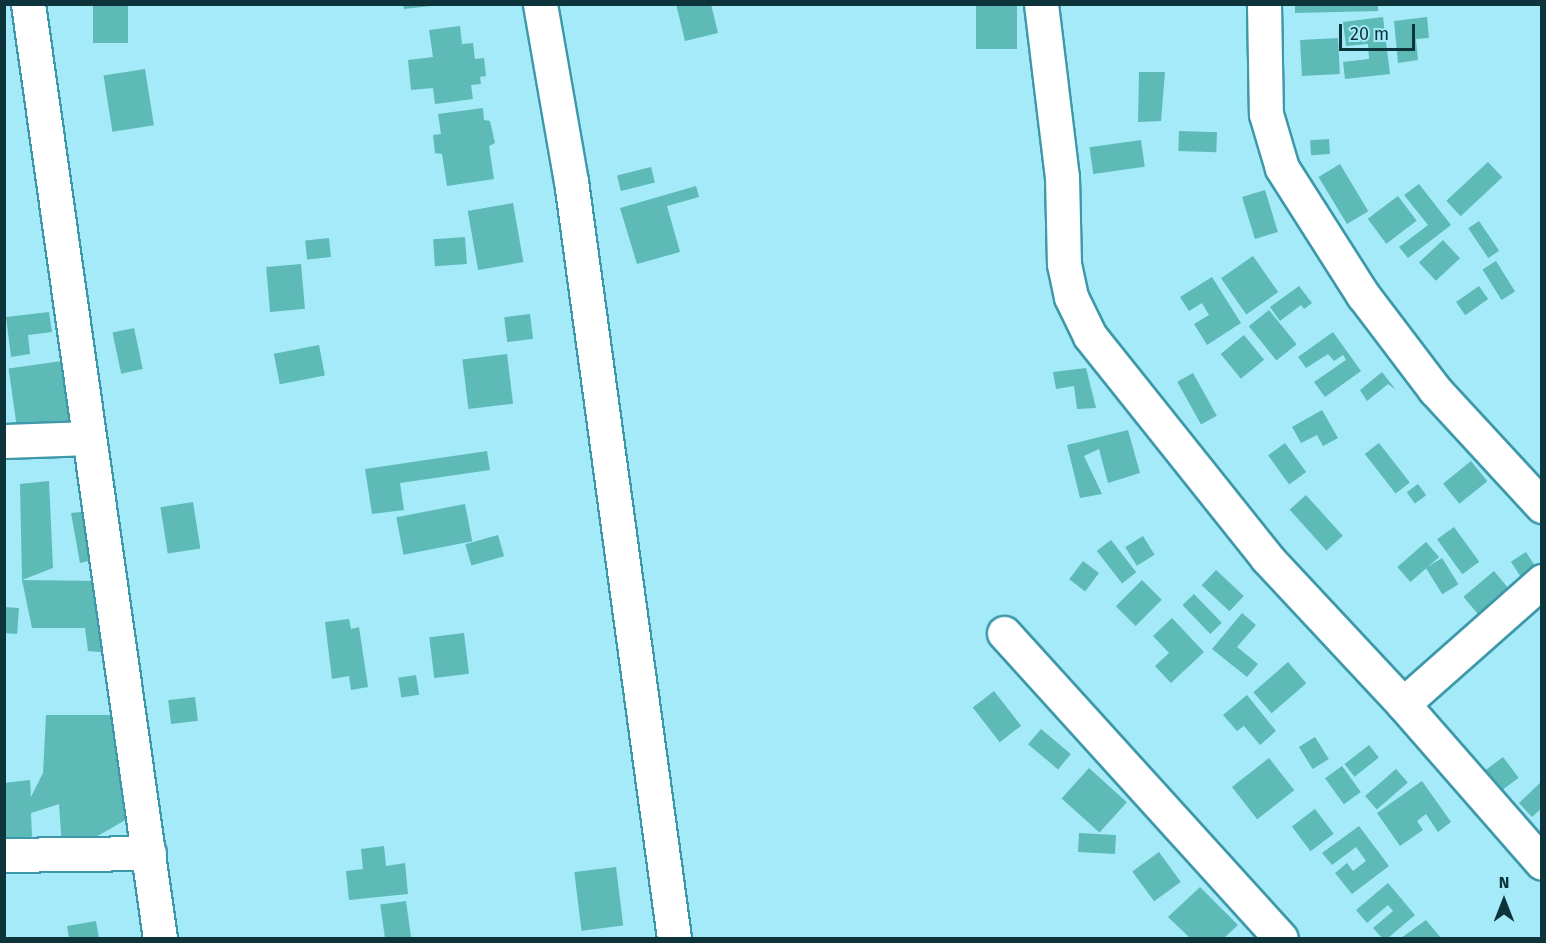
<!DOCTYPE html>
<style>
body{margin:0}
#map{position:relative;width:1546px;height:943px;overflow:hidden;background:#a5eaf8;font-family:"Fira Sans",sans-serif}
div>[style]{position:absolute}
.building>*{inset:0;background:#5dbab7;transform-origin:0 0}
.roads{filter:drop-shadow(2px 0 #3d99aa) drop-shadow(-2px 0 #3d99aa) drop-shadow(0 2px #3d99aa) drop-shadow(0 -2px #3d99aa)}
.minor>*{height:33px;margin:-16.5px;padding:0 16.5px;transform-origin:16.5px;border-radius:16.5px;background:#fff}
span{translate:-50% -50%;white-space:nowrap;text-align:center;line-height:1.15;-webkit-text-stroke:4.5px #a5eaf8;paint-order:stroke}
.frame{position:absolute;inset:0;border:6px solid #0d343b;pointer-events:none}
.north{position:absolute;left:1474px;top:871px;width:60px;height:60px;-webkit-text-stroke:4px #a5eaf8;paint-order:stroke;rotate:0deg;font-size:16px;font-weight:700;line-height:24px;text-align:center;color:#0d343b}
.north::after{content:'';display:block;margin:auto;width:21px;height:27px;background:#0d343b;clip-path:polygon(50% 0,100% 100%,50% 72%,0 100%)}
.scale{position:absolute;left:1339px;top:24px;width:76px;height:27px;box-sizing:border-box;border:3px solid #0d343b;border-top:0;padding-left:8px;font-size:18px;line-height:21px;white-space:nowrap;color:#0d343b;-webkit-text-stroke:4px #a5eaf8;paint-order:stroke}
</style>
<div id="map">
<div class="building">
<i style="left:93px;top:4px;width:35px;height:39px"></i>
<i style="clip-path:polygon(403px 4px,431px 4px,431px 6px,404px 9px)"></i>
<i style="clip-path:polygon(676px 4px,711px 4px,718px 33px,685px 41px)"></i>
<i style="left:976px;top:4px;width:41px;height:45px"></i>
<i style="clip-path:polygon(1295px 4px,1378px 4px,1378px 11px,1295px 13px)"></i>
<i style="clip-path:polygon(1383px 17px,1390px 74px,1345px 79px,1343px 62px,1369px 59px,1368px 44px,1346px 46px,1343px 22px)"></i>
<i style="clip-path:polygon(1427px 17px,1429px 38px,1416px 39px,1418px 60px,1398px 63px,1394px 21px)"></i>
<i style="clip-path:polygon(460px 26px,462px 44px,473px 43px,475px 59px,484px 58px,486px 76px,480px 77px,481px 84px,471px 85px,473px 99px,435px 104px,433px 88px,411px 90px,408px 60px,433px 57px,429px 30px)"></i>
<i style="left:1338px;top:38px;width:36px;height:38px;rotate:87deg"></i>
<i style="left:145px;top:69px;width:57px;height:42px;rotate:81deg"></i>
<i style="clip-path:polygon(1139px 72px,1165px 72px,1161px 121px,1138px 122px)"></i>
<i style="clip-path:polygon(483px 108px,484px 120px,490px 121px,495px 143px,489px 146px,494px 179px,447px 186px,442px 154px,435px 153px,433px 135px,441px 134px,438px 114px)"></i>
<i style="left:1179px;top:131px;width:38px;height:20px;rotate:2deg"></i>
<i style="left:1329px;top:139px;width:15px;height:19px;rotate:86deg"></i>
<i style="left:1141px;top:140px;width:27px;height:52px;rotate:82deg"></i>
<i style="left:1488px;top:162px;width:21px;height:57px;rotate:47deg"></i>
<i style="left:1340px;top:164px;width:55px;height:25px;rotate:59deg"></i>
<i style="left:651px;top:167px;width:16px;height:35px;rotate:76deg"></i>
<i style="clip-path:polygon(1419px 184px,1451px 225px,1408px 258px,1399px 247px,1428px 225px,1404px 195px)"></i>
<i style="clip-path:polygon(696px 186px,699px 197px,667px 206px,680px 252px,637px 264px,620px 208px)"></i>
<i style="left:1265px;top:190px;width:44px;height:24px;rotate:73deg"></i>
<i style="left:1398px;top:196px;width:31px;height:38px;rotate:53deg"></i>
<i style="left:513px;top:203px;width:60px;height:46px;rotate:80deg"></i>
<i style="left:1479px;top:221px;width:36px;height:13px;rotate:56deg"></i>
<i style="left:465px;top:237px;width:27px;height:32px;rotate:86deg"></i>
<i style="left:329px;top:238px;width:19px;height:24px;rotate:84deg"></i>
<i style="left:1443px;top:240px;width:25px;height:33px;rotate:47deg"></i>
<i style="left:1253px;top:256px;width:44px;height:39px;rotate:55deg"></i>
<i style="left:1496px;top:261px;width:36px;height:16px;rotate:58deg"></i>
<i style="left:301px;top:264px;width:45px;height:35px;rotate:85deg"></i>
<i style="clip-path:polygon(1212px 277px,1241px 323px,1207px 345px,1194px 324px,1209px 315px,1202px 303px,1189px 311px,1180px 297px)"></i>
<i style="clip-path:polygon(1299px 286px,1312px 303px,1304px 309px,1301px 305px,1280px 321px,1270px 307px)"></i>
<i style="left:1479px;top:286px;width:16px;height:28px;rotate:55deg"></i>
<i style="left:1269px;top:310px;width:44px;height:26px;rotate:51deg"></i>
<i style="clip-path:polygon(49px 312px,52px 332px,28px 335px,30px 354px,11px 357px,6px 317px)"></i>
<i style="left:530px;top:314px;width:25px;height:26px;rotate:83deg"></i>
<i style="left:134px;top:328px;width:42px;height:22px;rotate:78deg"></i>
<i style="clip-path:polygon(1333px 332px,1361px 371px,1325px 397px,1314px 382px,1346px 360px,1343px 355px,1334px 361px,1328px 354px,1306px 368px,1298px 357px)"></i>
<i style="left:1244px;top:335px;width:32px;height:30px;rotate:51deg"></i>
<i style="left:319px;top:345px;width:31px;height:46px;rotate:79deg"></i>
<i style="left:507px;top:354px;width:50px;height:45px;rotate:83deg"></i>
<i style="left:69px;top:360px;width:64px;height:61px;rotate:82deg"></i>
<i style="clip-path:polygon(1086px 368px,1096px 408px,1077px 409px,1074px 386px,1056px 389px,1053px 372px)"></i>
<i style="clip-path:polygon(1382px 372px,1396px 390px,1388px 384px,1367px 401px,1360px 390px)"></i>
<i style="left:1193px;top:373px;width:49px;height:18px;rotate:61deg"></i>
<i style="clip-path:polygon(1322px 410px,1338px 438px,1323px 446px,1317px 435px,1301px 443px,1292px 427px)"></i>
<i style="clip-path:polygon(1128px 430px,1140px 473px,1108px 483px,1099px 449px,1084px 456px,1102px 494px,1080px 498px,1067px 445px)"></i>
<i style="left:1285px;top:443px;width:36px;height:21px;rotate:54deg"></i>
<i style="left:1379px;top:443px;width:50px;height:18px;rotate:52deg"></i>
<i style="clip-path:polygon(487px 451px,490px 470px,400px 483px,404px 510px,372px 514px,365px 469px)"></i>
<i style="left:1471px;top:461px;width:26px;height:36px;rotate:51deg"></i>
<i style="clip-path:polygon(49px 481px,53px 568px,22px 580px,20px 484px)"></i>
<i style="left:1418px;top:484px;width:14px;height:14px;rotate:54deg"></i>
<i style="left:1306px;top:495px;width:55px;height:22px;rotate:48deg"></i>
<i style="left:193px;top:502px;width:47px;height:33px;rotate:81deg"></i>
<i style="left:465px;top:504px;width:38px;height:70px;rotate:79deg"></i>
<i style="clip-path:polygon(91px 511px,97px 559px,80px 563px,71px 513px)"></i>
<i style="left:1454px;top:527px;width:43px;height:21px;rotate:54deg"></i>
<i style="left:498px;top:535px;width:22px;height:34px;rotate:74deg"></i>
<i style="left:1143px;top:536px;width:22px;height:21px;rotate:58deg"></i>
<i style="left:1111px;top:540px;width:41px;height:18px;rotate:52deg"></i>
<i style="left:1426px;top:542px;width:20px;height:38px;rotate:49deg"></i>
<i style="left:1526px;top:552px;width:24px;height:18px;rotate:57deg"></i>
<i style="left:1442px;top:558px;width:31px;height:19px;rotate:58deg"></i>
<i style="left:1083px;top:561px;width:20px;height:23px;rotate:37deg"></i>
<i style="left:1216px;top:570px;width:38px;height:21px;rotate:43deg"></i>
<i style="left:1494px;top:571px;width:39px;height:40px;rotate:50deg"></i>
<i style="clip-path:polygon(22px 580px,101px 581px,110px 653px,88px 651px,85px 628px,32px 628px)"></i>
<i style="left:1142px;top:580px;width:28px;height:37px;rotate:45deg"></i>
<i style="left:1194px;top:594px;width:40px;height:16px;rotate:46deg"></i>
<i style="left:4px;top:607px;width:15px;height:26px;rotate:4deg"></i>
<i style="clip-path:polygon(1242px 613px,1256px 625px,1237px 647px,1258px 664px,1247px 677px,1212px 649px)"></i>
<i style="clip-path:polygon(1172px 618px,1204px 652px,1171px 683px,1155px 666px,1169px 653px,1153px 636px)"></i>
<i style="clip-path:polygon(349px 619px,351px 629px,359px 627px,368px 687px,351px 690px,349px 676px,332px 679px,325px 622px)"></i>
<i style="left:464px;top:633px;width:41px;height:35px;rotate:83deg"></i>
<i style="left:1288px;top:662px;width:28px;height:46px;rotate:49deg"></i>
<i style="left:416px;top:675px;width:20px;height:18px;rotate:81deg"></i>
<i style="left:994px;top:691px;width:44px;height:27px;rotate:52deg"></i>
<i style="clip-path:polygon(1247px 695px,1276px 731px,1260px 745px,1244px 726px,1237px 731px,1223px 715px)"></i>
<i style="left:195px;top:697px;width:24px;height:27px;rotate:83deg"></i>
<i style="clip-path:polygon(46px 715px,115px 715px,127px 819px,89px 841px,62px 847px,59px 804px,31px 813px,32px 836px,17px 849px,4px 851px,4px 783px,30px 780px,31px 797px,43px 773px)"></i>
<i style="left:1041px;top:729px;width:39px;height:20px;rotate:40deg"></i>
<i style="left:1315px;top:737px;width:26px;height:19px;rotate:58deg"></i>
<i style="left:1369px;top:745px;width:16px;height:31px;rotate:52deg"></i>
<i style="left:1503px;top:757px;width:26px;height:23px;rotate:53deg"></i>
<i style="left:1269px;top:758px;width:41px;height:47px;rotate:52deg"></i>
<i style="left:1342px;top:766px;width:32px;height:21px;rotate:54deg"></i>
<i style="left:1089px;top:768px;width:51px;height:41px;rotate:42deg"></i>
<i style="left:1396px;top:769px;width:18px;height:41px;rotate:49deg"></i>
<i style="clip-path:polygon(1422px 781px,1451px 822px,1438px 832px,1426px 814px,1417px 821px,1423px 830px,1400px 846px,1377px 813px)"></i>
<i style="clip-path:polygon(1542px 781px,1542px 808px,1532px 817px,1519px 803px)"></i>
<i style="left:1315px;top:809px;width:31px;height:29px;rotate:53deg"></i>
<i style="clip-path:polygon(1359px 826px,1389px 866px,1352px 894px,1335px 873px,1347px 863px,1353px 871px,1366px 861px,1356px 847px,1332px 865px,1322px 853px)"></i>
<i style="left:1079px;top:833px;width:37px;height:19px;rotate:3deg"></i>
<i style="clip-path:polygon(384px 846px,386px 866px,405px 863px,408px 894px,349px 900px,346px 871px,363px 869px,361px 849px)"></i>
<i style="left:1159px;top:852px;width:37px;height:33px;rotate:54deg"></i>
<i style="left:616px;top:867px;width:59px;height:42px;rotate:83deg"></i>
<i style="clip-path:polygon(1388px 883px,1415px 915px,1388px 938px,1382px 938px,1373px 928px,1393px 911px,1388px 905px,1367px 923px,1356px 910px)"></i>
<i style="clip-path:polygon(1200px 887px,1238px 925px,1224px 938px,1190px 938px,1168px 917px)"></i>
<i style="left:406px;top:901px;width:37px;height:26px;rotate:82deg"></i>
<i style="clip-path:polygon(1426px 920px,1441px 938px,1401px 938px)"></i>
<i style="clip-path:polygon(96px 921px,99px 938px,69px 938px,67px 926px)"></i>
</div>
<div class="roads">
<div class="minor">
<i style="left:28px;top:4px;width:943px;rotate:81.96deg"></i>
<i style="left:540px;top:4px;width:180px;rotate:80.1deg"></i>
<i style="left:571px;top:181px;width:764px;rotate:82.25deg"></i>
<i style="left:1041px;top:4px;width:174px;rotate:83.1deg"></i>
<i style="left:1062px;top:177px;width:87px;rotate:88.7deg"></i>
<i style="left:1064px;top:264px;width:34px;rotate:78deg"></i>
<i style="left:1071px;top:297px;width:43px;rotate:64deg"></i>
<i style="left:1090px;top:336px;width:284px;rotate:51.4deg"></i>
<i style="left:1267px;top:558px;width:200px;rotate:47deg"></i>
<i style="left:1403px;top:704px;width:211px;rotate:48.8deg"></i>
<i style="left:1264px;top:4px;width:110px;rotate:89deg"></i>
<i style="left:1266px;top:114px;width:56px;rotate:73.5deg"></i>
<i style="left:1282px;top:168px;width:151px;rotate:57.5deg"></i>
<i style="left:1363px;top:295px;width:119px;rotate:52.8deg"></i>
<i style="left:1435px;top:390px;width:158px;rotate:47.3deg"></i>
<i style="left:4px;top:441px;width:84px;rotate:-2deg"></i>
<i style="left:1004px;top:633px;width:412px;rotate:47.8deg"></i>
<i style="left:1403px;top:704px;width:186px;rotate:-41.5deg"></i>
<i style="left:4px;top:855px;width:145px;rotate:-0.8deg"></i>
</div>
</div>
<div class="frame"></div>
<div class="north">N</div>
<div class="scale">20 m</div>
</div>
